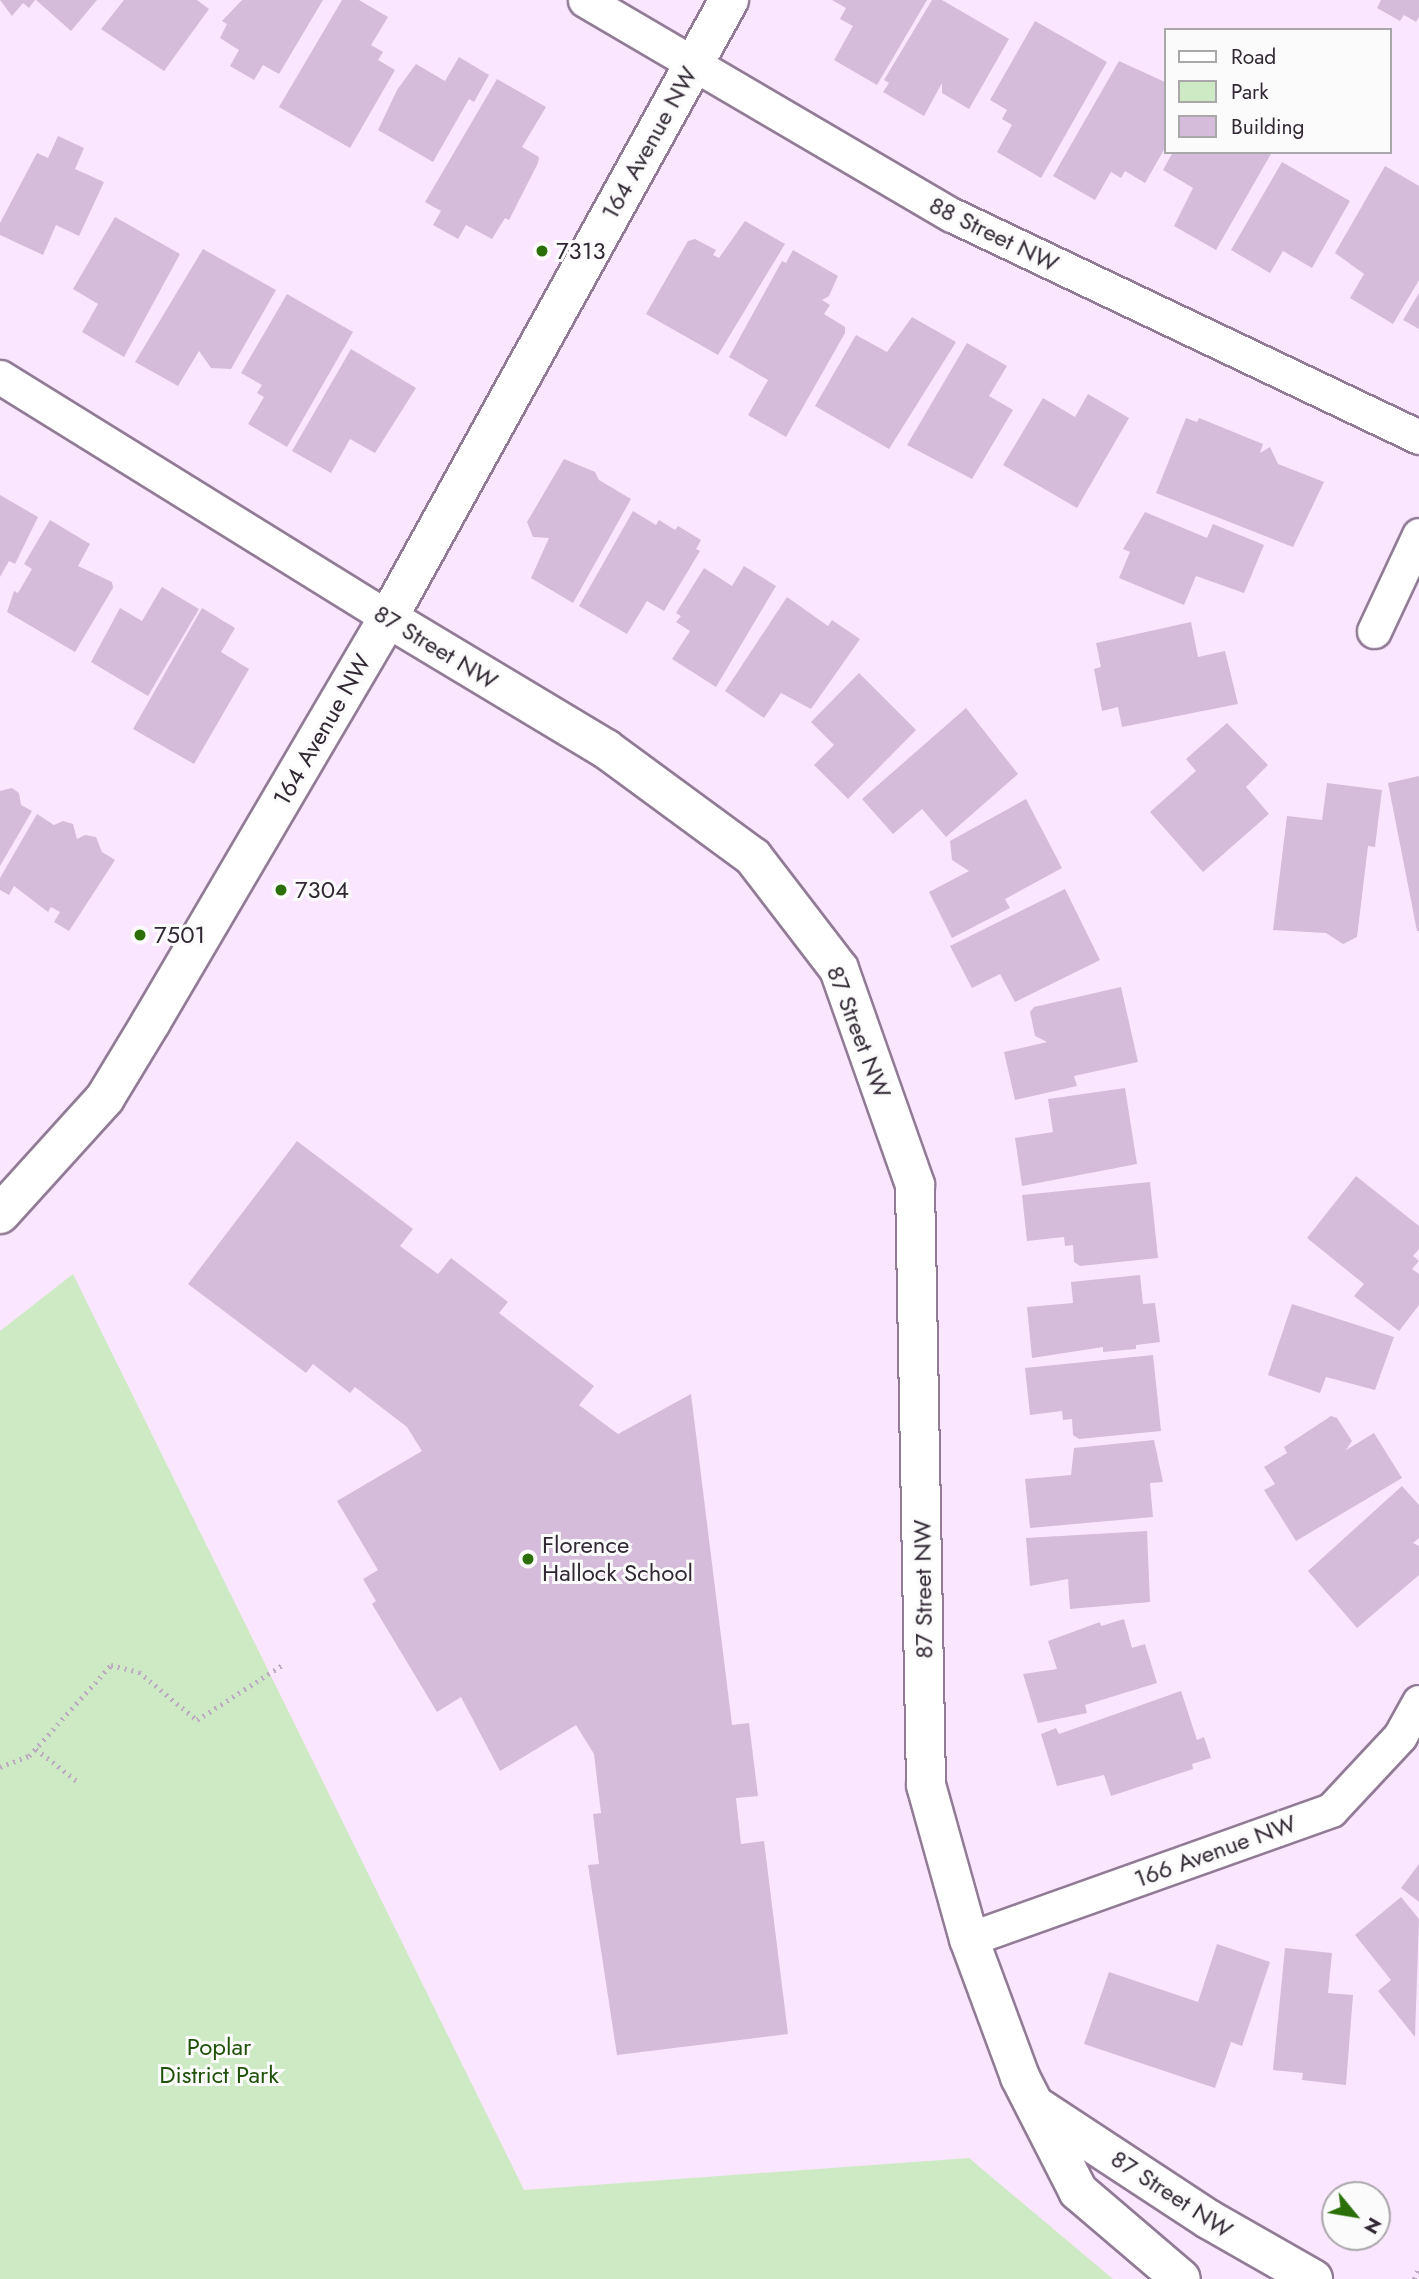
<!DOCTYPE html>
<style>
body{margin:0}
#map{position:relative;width:1419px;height:2279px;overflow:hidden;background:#fbe6ff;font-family:Jost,sans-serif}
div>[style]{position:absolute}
.green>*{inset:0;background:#ceeac5}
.building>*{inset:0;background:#d5bcda}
.path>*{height:4.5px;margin-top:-2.25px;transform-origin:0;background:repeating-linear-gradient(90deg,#bdacc1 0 2px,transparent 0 7px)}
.roads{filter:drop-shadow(2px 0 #917b96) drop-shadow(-2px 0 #917b96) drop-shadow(0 2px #917b96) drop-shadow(0 -2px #917b96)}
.minor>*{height:33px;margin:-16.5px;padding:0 16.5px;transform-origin:16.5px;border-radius:16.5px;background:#fff}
.tertiary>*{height:38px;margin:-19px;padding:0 19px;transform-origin:19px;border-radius:19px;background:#fff}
.dots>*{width:19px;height:19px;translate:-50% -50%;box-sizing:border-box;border:4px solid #fbfbfb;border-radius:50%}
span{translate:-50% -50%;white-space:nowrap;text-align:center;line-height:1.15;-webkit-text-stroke:6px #fbfbfb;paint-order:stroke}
.street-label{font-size:24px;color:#312833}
.poi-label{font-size:24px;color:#312833}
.left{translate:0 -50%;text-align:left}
.park-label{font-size:24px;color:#1f5109}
.legend{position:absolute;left:1164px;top:28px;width:228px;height:126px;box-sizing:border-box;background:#fbfbfb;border:2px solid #aaa7ab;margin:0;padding:9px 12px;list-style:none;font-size:21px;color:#312833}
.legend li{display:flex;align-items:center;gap:14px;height:35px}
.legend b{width:35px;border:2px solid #aaa7ab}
.north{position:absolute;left:1321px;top:2181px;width:70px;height:70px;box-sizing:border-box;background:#fbfbfb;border:2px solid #aaa7ab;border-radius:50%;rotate:120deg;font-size:19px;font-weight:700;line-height:28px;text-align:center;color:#312833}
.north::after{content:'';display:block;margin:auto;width:24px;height:32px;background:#2b6f09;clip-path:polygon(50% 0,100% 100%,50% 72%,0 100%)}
</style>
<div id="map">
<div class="green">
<i style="clip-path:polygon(73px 1274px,524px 2190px,969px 2158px,1113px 2279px,0 2279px,0 1331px)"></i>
</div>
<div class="building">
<i style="clip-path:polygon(0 0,35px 0,29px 8px,23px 3px,12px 16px)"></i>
<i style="clip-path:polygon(36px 0,97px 0,71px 31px)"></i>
<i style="clip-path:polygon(124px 0,197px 0,209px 9px,164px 71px,101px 29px)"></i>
<i style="clip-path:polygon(242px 0,323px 0,279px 74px,263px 65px,254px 80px,230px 66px,239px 50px,220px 38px,227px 24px,222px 21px)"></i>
<i style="clip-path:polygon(342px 0,359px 0,388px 17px,371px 45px,383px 52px,378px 60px,395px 70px,350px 148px,279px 107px)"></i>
<i style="clip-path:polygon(832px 0,927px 0,877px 85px,834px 60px,853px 26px,840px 19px,846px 8px)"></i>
<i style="clip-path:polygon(932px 0,942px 0,1009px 39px,969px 109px,942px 93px,942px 83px,924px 116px,883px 92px,889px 83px,884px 80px)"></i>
<i style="clip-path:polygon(1381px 0,1419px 0,1419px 17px,1416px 22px,1404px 15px,1400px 21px,1377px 8px)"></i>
<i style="clip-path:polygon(1035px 21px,1107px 62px,1041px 178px,997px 152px,1012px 125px,1002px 119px,1007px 110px,990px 100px)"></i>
<i style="clip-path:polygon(459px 57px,489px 75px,474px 102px,469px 99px,433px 162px,378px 130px,397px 90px,416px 64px,445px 81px)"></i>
<i style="clip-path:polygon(1119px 61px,1165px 82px,1165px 148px,1145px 183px,1125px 171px,1121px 178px,1111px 172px,1095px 200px,1053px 176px)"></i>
<i style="clip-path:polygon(497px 79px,546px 107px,522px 147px,539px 157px,538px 163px,509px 220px,505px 218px,492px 239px,466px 225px,458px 239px,433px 225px,441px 211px,425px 202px)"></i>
<i style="clip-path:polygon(58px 136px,84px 148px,75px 169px,104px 182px,79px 236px,56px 225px,43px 255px,0 235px,0 223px,37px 153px,48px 158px)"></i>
<i style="clip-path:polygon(1173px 152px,1272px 152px,1216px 250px,1174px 226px,1193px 188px,1163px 170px)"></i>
<i style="clip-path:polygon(1282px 162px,1350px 201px,1312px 268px,1283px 251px,1270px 273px,1231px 250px)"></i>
<i style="clip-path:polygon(1385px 166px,1419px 186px,1419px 280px,1393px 324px,1350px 298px,1364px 274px,1335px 253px)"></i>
<i style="clip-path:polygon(115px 217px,180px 254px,124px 357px,82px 332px,98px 304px,73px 289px)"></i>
<i style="clip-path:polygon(745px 221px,785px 244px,718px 355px,646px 314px,688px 241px,695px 239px,716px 250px,713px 255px,719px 258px)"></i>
<i style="clip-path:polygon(203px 249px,276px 290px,231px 369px,211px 368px,199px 351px,178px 386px,135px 362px)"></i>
<i style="clip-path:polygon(793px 250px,838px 276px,829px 296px,822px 300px,830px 305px,824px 314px,845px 327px,845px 333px,786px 437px,748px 415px,768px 380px,729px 357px,782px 261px,786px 263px)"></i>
<i style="clip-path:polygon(1419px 293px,1419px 329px,1403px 320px)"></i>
<i style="clip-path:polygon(287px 294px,353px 332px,287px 447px,248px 424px,264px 397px,257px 393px,262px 385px,241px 373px)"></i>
<i style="clip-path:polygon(912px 317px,956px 342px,889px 449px,815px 406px,856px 335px,887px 352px)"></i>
<i style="clip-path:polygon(967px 343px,1007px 366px,989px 396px,1013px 410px,972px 479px,907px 445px)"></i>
<i style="clip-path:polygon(351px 349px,416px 388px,375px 453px,350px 439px,331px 473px,292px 451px)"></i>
<i style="clip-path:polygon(1088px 394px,1129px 418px,1077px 508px,1003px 465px,1043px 398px,1075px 417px)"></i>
<i style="clip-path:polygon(1186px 418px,1197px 422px,1199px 418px,1263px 444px,1260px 453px,1270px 447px,1278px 464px,1324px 482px,1293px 547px,1156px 493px)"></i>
<i style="clip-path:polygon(564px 459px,595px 472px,599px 480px,631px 499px,573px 603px,531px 578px,549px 538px,533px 537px,527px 522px)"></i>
<i style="clip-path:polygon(0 495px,38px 517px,15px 564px,9px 561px,0 577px)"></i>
<i style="clip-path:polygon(633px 511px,656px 525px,659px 520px,675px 530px,678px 526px,701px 540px,696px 549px,700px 551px,664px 611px,647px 601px,627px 634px,579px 606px)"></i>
<i style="clip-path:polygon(1145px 512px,1207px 538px,1213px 524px,1264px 545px,1244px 593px,1196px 576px,1184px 605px,1119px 578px,1130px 552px,1123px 549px)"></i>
<i style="clip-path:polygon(50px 520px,90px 544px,78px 566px,112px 582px,113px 588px,75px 652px,7px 612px,14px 591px,18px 593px,32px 569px,24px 564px)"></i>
<i style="clip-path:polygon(744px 566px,776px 586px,716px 687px,672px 659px,690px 631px,676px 622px,681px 616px,676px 613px,704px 568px,732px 586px)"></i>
<i style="clip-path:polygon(162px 587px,199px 609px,148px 696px,91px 662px,120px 608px,142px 621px)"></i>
<i style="clip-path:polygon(787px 597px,828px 626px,832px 620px,860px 639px,811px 709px,781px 693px,764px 718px,725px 691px)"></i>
<i style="clip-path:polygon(202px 608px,235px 628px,221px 652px,249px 669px,194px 764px,133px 729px)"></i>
<i style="clip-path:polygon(1191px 622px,1198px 657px,1225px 651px,1238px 704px,1122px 727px,1118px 707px,1102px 711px,1094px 669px,1101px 667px,1096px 643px)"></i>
<i style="clip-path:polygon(859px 673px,916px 730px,848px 799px,814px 765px,834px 745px,811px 722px)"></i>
<i style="clip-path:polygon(966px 708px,1018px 774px,946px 837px,922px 809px,893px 834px,862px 799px)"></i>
<i style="clip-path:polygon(1227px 723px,1268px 765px,1246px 787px,1269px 814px,1203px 872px,1150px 812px,1196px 771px,1186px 759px)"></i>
<i style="clip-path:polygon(1419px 776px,1419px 931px,1417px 931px,1388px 783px)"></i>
<i style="clip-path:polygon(1327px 783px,1382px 790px,1375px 847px,1368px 846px,1357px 937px,1343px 944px,1326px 933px,1273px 930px,1287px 816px,1322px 820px)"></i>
<i style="clip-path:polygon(12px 788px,19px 793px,21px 805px,32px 811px,0 866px,0 791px)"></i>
<i style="clip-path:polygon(1026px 799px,1062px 868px,1005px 899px,1010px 908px,952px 938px,929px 892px,969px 871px,952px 860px,950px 841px)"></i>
<i style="clip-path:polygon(37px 814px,54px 825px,63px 821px,73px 824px,77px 839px,85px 835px,96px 837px,102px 852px,115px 860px,69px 931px,54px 922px,60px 912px,51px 907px,48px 912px,14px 886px,9px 895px,0 890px,0 878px)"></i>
<i style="clip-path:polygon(1065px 889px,1100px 960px,1015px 1002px,1000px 974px,972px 988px,950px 946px)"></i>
<i style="clip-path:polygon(1121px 987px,1138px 1062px,1074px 1076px,1077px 1086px,1015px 1100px,1004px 1052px,1047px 1042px,1035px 1036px,1030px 1012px,1034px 1007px)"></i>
<i style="clip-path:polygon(1125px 1088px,1137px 1164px,1022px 1186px,1015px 1138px,1053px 1132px,1048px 1099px)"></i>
<i style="clip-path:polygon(297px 1141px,413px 1229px,400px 1246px,438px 1274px,451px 1258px,508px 1302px,499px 1313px,594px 1386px,579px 1405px,618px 1434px,691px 1394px,732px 1725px,749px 1723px,758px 1796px,736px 1798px,741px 1844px,764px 1841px,788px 2034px,617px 2055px,588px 1865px,599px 1864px,593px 1814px,601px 1813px,594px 1754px,576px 1725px,500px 1771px,461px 1697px,437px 1712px,372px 1604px,376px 1601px,363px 1579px,378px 1570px,337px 1501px,422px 1451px,407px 1427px,355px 1387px,350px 1393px,313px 1364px,306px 1373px,188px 1284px)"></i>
<i style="clip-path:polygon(1356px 1176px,1419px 1226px,1419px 1249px,1413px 1256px,1419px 1261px,1412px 1269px,1419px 1274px,1419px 1305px,1399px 1331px,1354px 1296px,1364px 1284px,1307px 1238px)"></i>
<i style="clip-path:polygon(1150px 1182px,1158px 1258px,1080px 1266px,1074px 1262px,1073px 1245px,1065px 1246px,1064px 1237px,1027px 1241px,1022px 1195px)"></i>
<i style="clip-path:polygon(1140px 1275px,1143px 1304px,1155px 1303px,1160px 1342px,1136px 1345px,1136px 1349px,1103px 1352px,1103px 1347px,1032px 1358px,1027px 1307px,1073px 1303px,1071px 1282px)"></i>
<i style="clip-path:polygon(1292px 1304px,1394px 1337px,1375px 1390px,1326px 1377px,1320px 1393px,1268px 1375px)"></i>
<i style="clip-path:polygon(1153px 1355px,1161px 1431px,1079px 1439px,1073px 1435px,1072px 1419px,1063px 1420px,1062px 1411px,1030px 1415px,1025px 1368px)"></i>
<i style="clip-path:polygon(1331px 1416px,1337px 1418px,1352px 1441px,1346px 1450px,1374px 1433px,1402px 1478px,1296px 1541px,1264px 1490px,1275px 1484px,1264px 1467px,1287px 1453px,1284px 1447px)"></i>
<i style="clip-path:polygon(1154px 1440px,1163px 1482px,1150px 1483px,1153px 1517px,1030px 1528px,1025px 1479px,1071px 1475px,1074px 1448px)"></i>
<i style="clip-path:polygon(1402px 1486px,1419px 1505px,1419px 1538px,1413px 1543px,1419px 1546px,1419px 1575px,1357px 1628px,1308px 1571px)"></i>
<i style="clip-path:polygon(1147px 1531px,1150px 1602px,1070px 1609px,1068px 1579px,1030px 1586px,1026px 1538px)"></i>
<i style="clip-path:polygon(1124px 1619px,1132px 1648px,1145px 1644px,1157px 1683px,1085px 1705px,1087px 1713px,1038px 1723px,1023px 1674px,1057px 1669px,1048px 1641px,1100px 1622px,1101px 1626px)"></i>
<i style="clip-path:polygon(1181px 1691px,1197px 1740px,1204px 1737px,1211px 1758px,1192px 1764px,1193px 1769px,1111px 1796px,1104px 1775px,1057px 1786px,1041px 1734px,1056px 1728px,1059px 1734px)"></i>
<i style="clip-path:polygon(1419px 1864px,1419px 1902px,1401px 1888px)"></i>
<i style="clip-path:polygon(1401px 1897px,1419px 1919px,1415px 2037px,1378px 1991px,1391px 1980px,1355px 1935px)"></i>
<i style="clip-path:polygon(1217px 1944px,1270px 1962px,1242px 2046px,1231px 2042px,1215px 2088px,1084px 2044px,1109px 1972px,1198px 2002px)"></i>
<i style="clip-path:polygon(1285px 1948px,1332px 1953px,1328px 1993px,1353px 1995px,1346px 2085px,1302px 2080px,1303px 2073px,1273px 2070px)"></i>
</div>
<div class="path">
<i style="left:36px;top:1749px;width:52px;rotate:38deg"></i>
<i style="left:0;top:1767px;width:31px;rotate:-21deg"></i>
<i style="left:29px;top:1756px;width:122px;rotate:-48deg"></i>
<i style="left:111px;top:1665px;width:29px;rotate:14deg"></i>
<i style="left:139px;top:1672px;width:75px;rotate:39.6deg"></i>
<i style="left:197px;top:1720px;width:103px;rotate:-32.8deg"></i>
<i style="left:1414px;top:2279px;width:13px;rotate:-67deg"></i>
</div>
<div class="roads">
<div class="minor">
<i style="left:585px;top:0;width:425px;rotate:30.4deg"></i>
<i style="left:952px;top:215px;width:517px;rotate:25.43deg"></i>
<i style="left:0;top:377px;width:457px;rotate:31.8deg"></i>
<i style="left:1374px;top:631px;width:106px;rotate:-64.9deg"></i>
<i style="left:969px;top:1939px;width:384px;rotate:-19.6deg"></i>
<i style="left:1331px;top:1810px;width:101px;rotate:-47deg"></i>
<i style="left:1400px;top:1736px;width:39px;rotate:-61deg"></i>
</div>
<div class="tertiary">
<i style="left:388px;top:618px;width:254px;rotate:31deg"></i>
<i style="left:606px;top:749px;width:182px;rotate:36.3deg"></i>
<i style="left:753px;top:857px;width:141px;rotate:52.5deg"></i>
<i style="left:839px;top:969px;width:229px;rotate:70.6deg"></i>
<i style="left:915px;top:1185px;width:600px;rotate:88.95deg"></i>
<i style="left:926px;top:1785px;width:160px;rotate:74.4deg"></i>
<i style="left:969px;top:1939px;width:147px;rotate:69.7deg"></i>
<i style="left:1020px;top:2077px;width:128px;rotate:63deg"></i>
<i style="left:1078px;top:2191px;width:135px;rotate:40.5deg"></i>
<i style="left:0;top:1214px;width:156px;rotate:-47.8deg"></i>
<i style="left:105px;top:1098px;width:89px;rotate:-58.8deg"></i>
<i style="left:151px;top:1022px;width:468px;rotate:-59.6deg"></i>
<i style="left:388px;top:618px;width:706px;rotate:-61.11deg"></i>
<i style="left:1036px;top:2106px;width:206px;rotate:33.3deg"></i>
<i style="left:1208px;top:2219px;width:121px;rotate:29.7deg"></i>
</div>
</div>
<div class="dots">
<i style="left:542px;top:251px;background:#2b6f09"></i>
<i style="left:281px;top:890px;background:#2b6f09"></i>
<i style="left:140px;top:935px;background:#2b6f09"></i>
<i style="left:528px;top:1559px;background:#2b6f09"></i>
</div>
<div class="street-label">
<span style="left:649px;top:143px;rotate:-61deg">164 Avenue NW</span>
<span style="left:994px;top:234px;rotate:26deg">88 Street NW</span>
<span style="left:436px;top:647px;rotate:31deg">87 Street NW</span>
<span style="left:322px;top:730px;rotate:-60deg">164 Avenue NW</span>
<span style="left:859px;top:1032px;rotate:69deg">87 Street NW</span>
<span style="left:923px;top:1589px;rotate:-91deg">87 Street NW</span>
<span style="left:1215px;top:1851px;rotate:-20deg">166 Avenue NW</span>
<span style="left:1172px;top:2194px;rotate:33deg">87 Street NW</span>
</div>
<div class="poi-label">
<span class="left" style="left:556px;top:251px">7313</span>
<span class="left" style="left:295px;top:890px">7304</span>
<span class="left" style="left:154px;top:935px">7501</span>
<span class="left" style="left:542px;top:1559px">Florence<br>Hallock School</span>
</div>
<div class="park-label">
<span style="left:219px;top:2061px">Poplar<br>District Park</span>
</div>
<ul class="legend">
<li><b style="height:9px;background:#fff"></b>Road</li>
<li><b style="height:19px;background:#ceeac5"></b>Park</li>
<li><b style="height:19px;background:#d5bcda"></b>Building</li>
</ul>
<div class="north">N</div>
</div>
